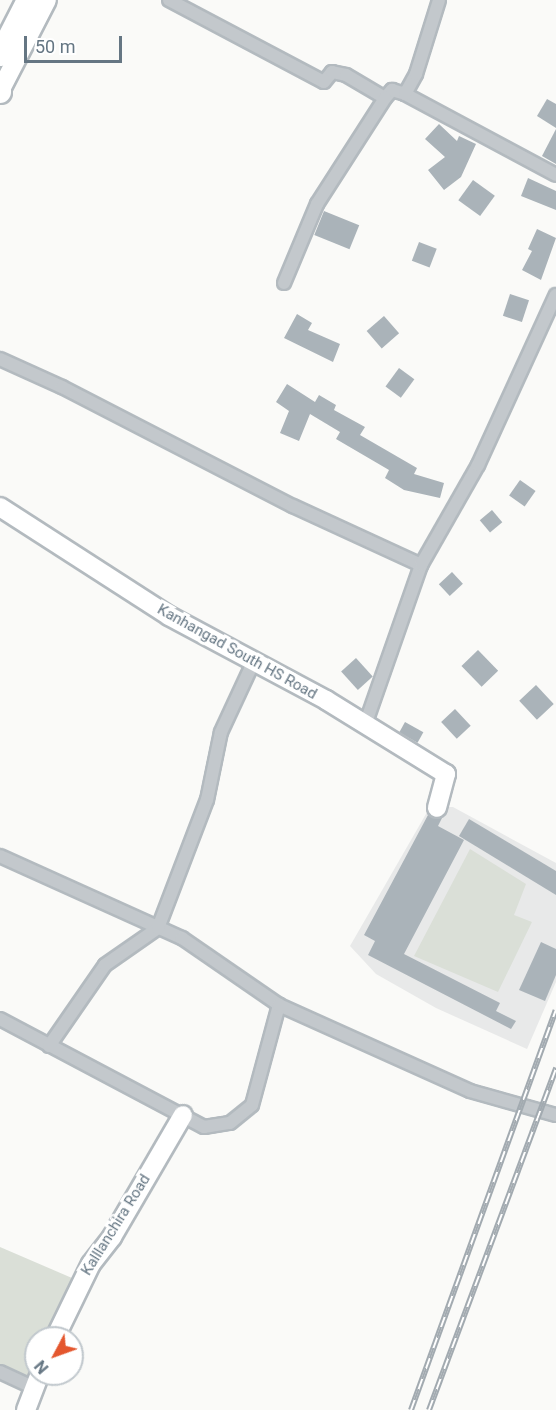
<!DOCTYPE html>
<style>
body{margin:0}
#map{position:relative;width:556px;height:1410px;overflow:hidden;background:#fafaf8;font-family:Roboto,sans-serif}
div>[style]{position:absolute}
.built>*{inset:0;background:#e8e9e9}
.green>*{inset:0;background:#dadfd7}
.building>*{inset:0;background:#aab3b9;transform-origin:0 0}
.roads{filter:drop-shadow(2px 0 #b3babf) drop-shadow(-2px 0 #b3babf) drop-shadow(0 2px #b3babf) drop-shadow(0 -2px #b3babf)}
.street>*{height:12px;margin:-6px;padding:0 6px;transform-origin:6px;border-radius:6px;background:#c3c8cc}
.secondary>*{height:18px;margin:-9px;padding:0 9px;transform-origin:9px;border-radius:9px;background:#fff}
.highway>*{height:22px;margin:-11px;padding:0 11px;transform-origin:11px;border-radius:11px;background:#fff}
.rail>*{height:6px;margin-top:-3px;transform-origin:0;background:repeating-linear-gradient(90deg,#fff 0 11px,#a2aab0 0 22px);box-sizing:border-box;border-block:2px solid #a2aab0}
span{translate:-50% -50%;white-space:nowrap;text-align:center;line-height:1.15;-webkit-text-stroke:6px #fff;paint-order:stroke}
.street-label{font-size:15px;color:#657683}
.north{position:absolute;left:24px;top:1326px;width:60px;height:60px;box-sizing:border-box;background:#fff;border:2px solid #c1c8cd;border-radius:50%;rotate:229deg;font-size:16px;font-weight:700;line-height:24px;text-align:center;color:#657683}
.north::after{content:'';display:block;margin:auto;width:21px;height:27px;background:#e4572e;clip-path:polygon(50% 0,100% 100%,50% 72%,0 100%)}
.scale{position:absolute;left:24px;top:36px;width:98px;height:27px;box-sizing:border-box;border:3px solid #657683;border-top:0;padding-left:8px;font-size:18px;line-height:21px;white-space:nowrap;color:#657683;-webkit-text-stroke:4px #fff;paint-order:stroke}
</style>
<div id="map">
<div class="built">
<i style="clip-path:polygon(430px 807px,453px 807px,556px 863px,556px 982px,527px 1049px,436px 1008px,376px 974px,350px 946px)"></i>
</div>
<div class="green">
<i style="clip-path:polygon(470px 849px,526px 884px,514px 915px,532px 922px,498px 992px,414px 956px)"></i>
<i style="clip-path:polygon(0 1247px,72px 1278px,44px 1338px,36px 1338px,36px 1356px,26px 1379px,0 1366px)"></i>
</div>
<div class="building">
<i style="clip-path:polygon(547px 99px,556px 104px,556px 128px,537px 116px)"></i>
<i style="clip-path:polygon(439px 124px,457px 141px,459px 136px,476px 144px,461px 177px,444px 190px,428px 170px,445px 157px,425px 139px)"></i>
<i style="clip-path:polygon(556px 129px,556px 164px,542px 156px)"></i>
<i style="clip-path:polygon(528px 178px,556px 191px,556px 210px,521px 196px)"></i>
<i style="left:473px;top:180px;width:27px;height:25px;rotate:36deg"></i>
<i style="left:324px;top:211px;width:38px;height:26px;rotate:22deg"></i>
<i style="clip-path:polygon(537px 229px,556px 238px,541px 280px,522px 270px,532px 251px,528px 249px)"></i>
<i style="left:419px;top:242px;width:19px;height:20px;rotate:21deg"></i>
<i style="left:510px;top:294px;width:20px;height:23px;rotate:18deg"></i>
<i style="clip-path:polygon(297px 314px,312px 323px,308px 330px,340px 344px,333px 362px,284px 338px)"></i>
<i style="left:384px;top:316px;width:23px;height:23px;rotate:49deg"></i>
<i style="left:399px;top:368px;width:19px;height:23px;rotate:36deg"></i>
<i style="clip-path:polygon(287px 384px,315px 402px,319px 395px,336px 405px,334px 410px,365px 427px,360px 435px,417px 468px,414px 474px,444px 483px,440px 498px,404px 490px,385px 478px,389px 470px,336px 439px,340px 432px,310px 414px,299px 441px,280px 433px,289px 411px,276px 402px)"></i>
<i style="left:520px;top:480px;width:19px;height:19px;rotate:35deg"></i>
<i style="left:492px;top:510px;width:16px;height:16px;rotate:50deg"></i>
<i style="left:452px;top:572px;width:16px;height:18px;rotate:47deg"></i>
<i style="left:478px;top:650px;width:29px;height:23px;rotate:46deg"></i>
<i style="left:356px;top:658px;width:25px;height:20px;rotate:48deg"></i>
<i style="left:536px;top:685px;width:26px;height:23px;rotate:47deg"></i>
<i style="left:455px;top:709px;width:23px;height:19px;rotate:47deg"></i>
<i style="left:405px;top:722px;width:21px;height:12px;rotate:29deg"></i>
<i style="clip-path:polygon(428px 815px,442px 818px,438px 826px,464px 840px,404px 954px,500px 1003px,496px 1011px,516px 1021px,511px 1029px,368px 955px,375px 941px,364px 935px)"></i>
<i style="clip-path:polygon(469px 819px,556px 871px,556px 895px,459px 836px)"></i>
<i style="clip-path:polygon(541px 942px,556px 949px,556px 975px,545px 1001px,519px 990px)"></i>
</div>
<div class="roads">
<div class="street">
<i style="left:169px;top:0;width:175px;rotate:27.9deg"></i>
<i style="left:324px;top:82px;width:13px;rotate:-51deg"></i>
<i style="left:332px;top:72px;width:14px;rotate:12deg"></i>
<i style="left:346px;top:75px;width:45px;rotate:30.5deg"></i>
<i style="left:385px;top:98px;width:11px;rotate:-49deg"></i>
<i style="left:392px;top:90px;width:14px;rotate:17deg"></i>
<i style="left:405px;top:94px;width:171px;rotate:28.2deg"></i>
<i style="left:405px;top:94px;width:23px;rotate:-61deg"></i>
<i style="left:416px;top:74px;width:77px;rotate:-72.7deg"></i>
<i style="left:284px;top:283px;width:86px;rotate:-67.3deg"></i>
<i style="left:317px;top:204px;width:126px;rotate:-57.3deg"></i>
<i style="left:0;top:359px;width:68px;rotate:24.3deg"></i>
<i style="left:62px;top:387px;width:260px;rotate:27.3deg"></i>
<i style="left:293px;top:506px;width:141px;rotate:24.7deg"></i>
<i style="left:365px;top:725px;width:170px;rotate:-70.7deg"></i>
<i style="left:421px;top:565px;width:115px;rotate:-60.3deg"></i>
<i style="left:478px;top:465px;width:187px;rotate:-65.4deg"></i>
<i style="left:0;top:856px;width:200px;rotate:24.3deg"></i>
<i style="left:182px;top:938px;width:118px;rotate:34.6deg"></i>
<i style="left:0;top:1019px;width:231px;rotate:27.9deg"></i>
<i style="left:204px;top:1127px;width:26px;rotate:-9deg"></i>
<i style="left:230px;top:1123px;width:28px;rotate:-39deg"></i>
<i style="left:252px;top:1105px;width:104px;rotate:-74.9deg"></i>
<i style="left:279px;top:1005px;width:209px;rotate:24.2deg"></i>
<i style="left:470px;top:1091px;width:89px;rotate:15.6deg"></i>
<i style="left:49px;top:1046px;width:98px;rotate:-55.3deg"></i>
<i style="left:105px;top:965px;width:65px;rotate:-34.9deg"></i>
<i style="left:158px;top:928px;width:137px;rotate:-69.1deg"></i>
<i style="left:207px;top:800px;width:69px;rotate:-78.4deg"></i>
<i style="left:221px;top:732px;width:76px;rotate:-65.1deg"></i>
<i style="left:0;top:1372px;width:38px;rotate:25deg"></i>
</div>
<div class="secondary">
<i style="left:0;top:91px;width:102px;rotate:-62.7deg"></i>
<i style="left:0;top:507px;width:201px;rotate:32.8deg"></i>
<i style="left:169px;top:616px;width:178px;rotate:28.1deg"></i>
<i style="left:326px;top:700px;width:141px;rotate:31.7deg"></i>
<i style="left:446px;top:774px;width:35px;rotate:105deg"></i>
<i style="left:55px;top:1338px;width:82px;rotate:-64.1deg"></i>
<i style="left:91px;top:1264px;width:34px;rotate:-52deg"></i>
<i style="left:112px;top:1237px;width:141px;rotate:-59.8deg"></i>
<i style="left:26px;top:1410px;width:39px;rotate:-69deg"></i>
</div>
<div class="highway">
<i style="left:0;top:55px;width:62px;rotate:-63deg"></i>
<i style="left:0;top:85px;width:7px;rotate:90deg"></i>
</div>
</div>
<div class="rail">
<i style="left:411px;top:1410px;width:425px;rotate:-70.1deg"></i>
<i style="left:429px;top:1410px;width:365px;rotate:-69.6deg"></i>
</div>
<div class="street-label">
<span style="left:237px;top:652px;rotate:29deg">Kanhangad South HS Road</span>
<span style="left:116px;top:1225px;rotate:-58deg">Kalllanchira Road</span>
</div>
<div class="north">N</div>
<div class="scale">50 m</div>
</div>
